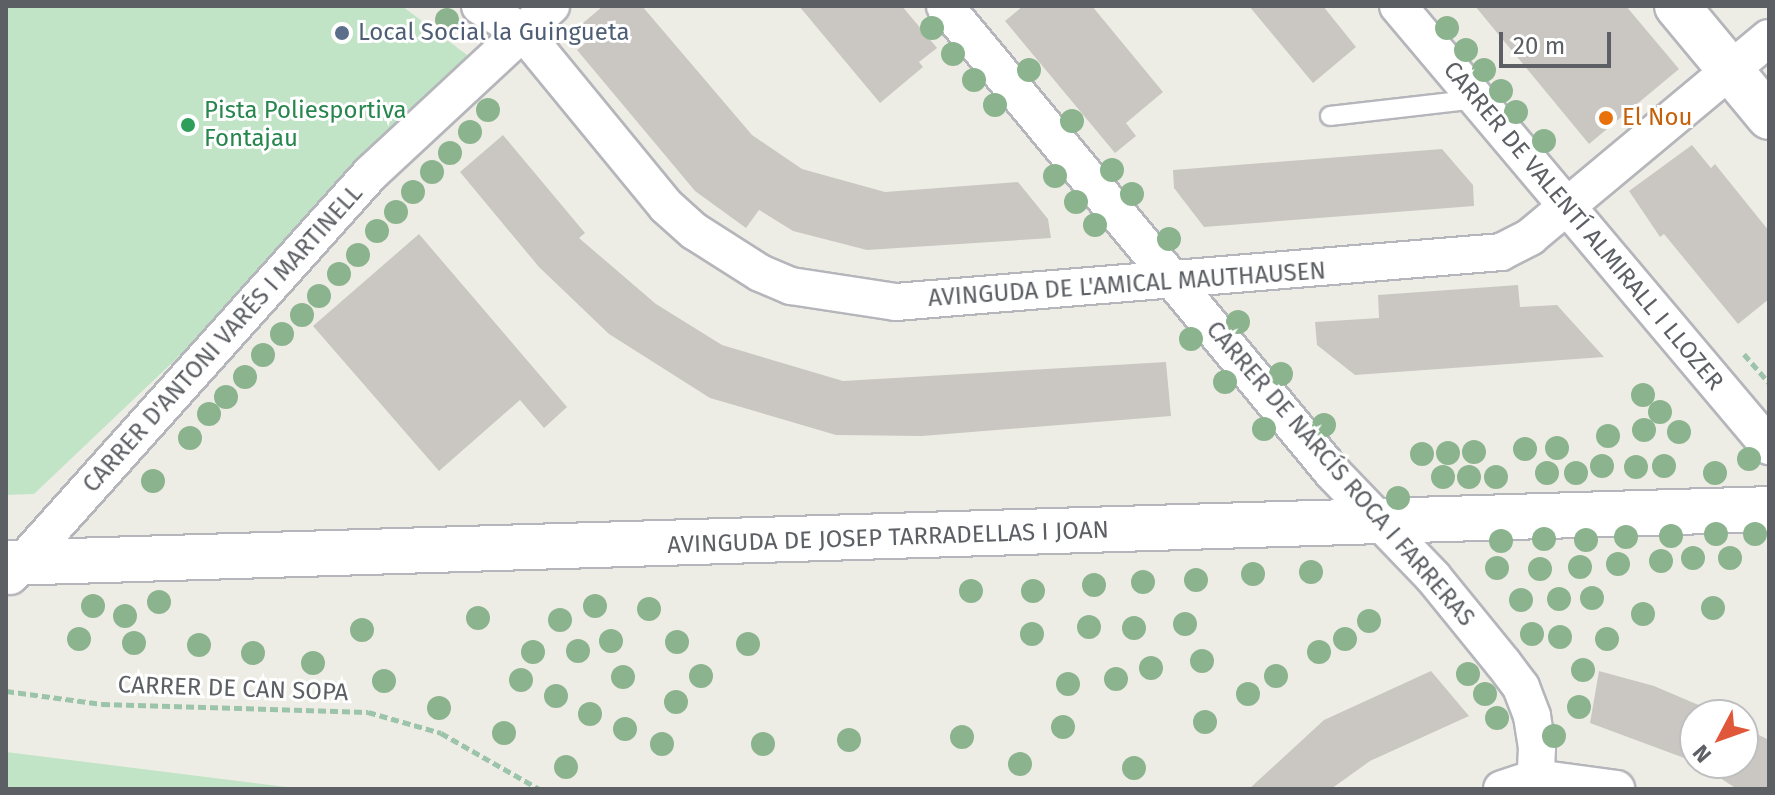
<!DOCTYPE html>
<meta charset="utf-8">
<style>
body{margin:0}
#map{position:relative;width:1775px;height:795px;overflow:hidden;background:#eeede5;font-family:"Fira Sans",sans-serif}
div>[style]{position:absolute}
.green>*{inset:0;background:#c2e4c6}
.building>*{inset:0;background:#cac7c2}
.path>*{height:5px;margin-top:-2.5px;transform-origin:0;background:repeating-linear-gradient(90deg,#9cc4ab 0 8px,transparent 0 12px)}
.roads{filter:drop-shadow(2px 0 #b5b6bb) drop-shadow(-2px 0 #b5b6bb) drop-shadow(0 2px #b5b6bb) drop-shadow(0 -2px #b5b6bb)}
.lane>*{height:18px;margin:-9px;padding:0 9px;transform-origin:9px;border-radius:9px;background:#fff}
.street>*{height:36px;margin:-18px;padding:0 18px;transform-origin:18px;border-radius:18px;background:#fff}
.secondary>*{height:44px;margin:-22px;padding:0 22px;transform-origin:22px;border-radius:22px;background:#fff}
.trees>*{width:24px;height:24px;margin:-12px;border-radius:50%;background:#8bb48e}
.dots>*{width:22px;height:22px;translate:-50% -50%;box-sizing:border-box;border:4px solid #fff;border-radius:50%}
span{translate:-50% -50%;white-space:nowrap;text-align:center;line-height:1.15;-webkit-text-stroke:6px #fff;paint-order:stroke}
.service-label{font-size:24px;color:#4e5e75}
.left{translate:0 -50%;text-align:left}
.leisure-label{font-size:24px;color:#27864d}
.food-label{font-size:24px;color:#c56008}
.street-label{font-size:24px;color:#5c5f64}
.frame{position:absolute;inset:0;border:8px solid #5c5f64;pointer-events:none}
.north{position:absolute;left:1679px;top:699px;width:80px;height:80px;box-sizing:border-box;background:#fff;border:2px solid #bebfc1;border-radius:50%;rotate:229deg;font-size:22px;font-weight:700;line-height:32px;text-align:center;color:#5c5f64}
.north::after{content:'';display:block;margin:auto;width:28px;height:36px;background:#e05739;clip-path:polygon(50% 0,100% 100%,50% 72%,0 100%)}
.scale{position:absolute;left:1499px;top:32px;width:112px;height:36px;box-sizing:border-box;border:4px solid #5c5f64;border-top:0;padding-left:10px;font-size:24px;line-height:28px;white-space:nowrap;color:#5c5f64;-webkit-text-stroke:6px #fff;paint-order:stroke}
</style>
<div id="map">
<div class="green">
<i style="clip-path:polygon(6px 6px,402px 6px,483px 67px,34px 494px,6px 495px)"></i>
<i style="clip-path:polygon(6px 752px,302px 789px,6px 789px)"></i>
</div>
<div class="building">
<i style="clip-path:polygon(603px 6px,642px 6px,752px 135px,802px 169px,885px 192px,1018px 182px,1048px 219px,1051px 238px,867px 250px,793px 231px,759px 210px,746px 228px,695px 191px,577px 50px,594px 36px,583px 23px)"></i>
<i style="clip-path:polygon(799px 6px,902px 6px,937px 48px,919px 62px,923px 67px,880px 103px)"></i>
<i style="clip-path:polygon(1023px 6px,1092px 6px,1163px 92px,1126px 123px,1136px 136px,1115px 153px,1005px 21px)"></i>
<i style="clip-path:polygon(1249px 6px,1323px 6px,1356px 47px,1313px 83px)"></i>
<i style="clip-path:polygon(1475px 6px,1626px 6px,1679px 69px,1589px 144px)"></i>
<i style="clip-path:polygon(503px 135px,585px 233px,579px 238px,656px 304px,722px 345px,843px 381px,1166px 362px,1171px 416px,922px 436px,836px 435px,710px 398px,609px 334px,539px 267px,460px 172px)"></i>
<i style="clip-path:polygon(1692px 145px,1711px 168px,1715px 164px,1769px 231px,1769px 299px,1738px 324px,1664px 234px,1660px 237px,1629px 191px)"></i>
<i style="clip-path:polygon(1442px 149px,1473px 185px,1474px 206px,1204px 227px,1174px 188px,1173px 170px)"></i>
<i style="clip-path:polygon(419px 234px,567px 407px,544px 428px,520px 400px,439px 471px,313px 326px)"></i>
<i style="clip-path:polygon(1518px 285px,1520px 307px,1557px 305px,1604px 357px,1355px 375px,1317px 345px,1315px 322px,1379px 318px,1378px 295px)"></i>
<i style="clip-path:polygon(1431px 671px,1469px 716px,1370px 761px,1331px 789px,1249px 789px,1324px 720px)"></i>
<i style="clip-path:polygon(1599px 671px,1654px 686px,1722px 715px,1695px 715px,1695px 762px,1590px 723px)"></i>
<i style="clip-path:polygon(1743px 727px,1769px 740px,1769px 789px,1737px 789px,1697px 763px,1743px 763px)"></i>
</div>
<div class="path">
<i style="left:1744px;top:354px;width:38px;rotate:49deg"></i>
<i style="left:6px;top:691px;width:97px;rotate:7.7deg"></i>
<i style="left:102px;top:704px;width:266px;rotate:1.7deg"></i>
<i style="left:368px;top:712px;width:76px;rotate:16deg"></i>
<i style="left:441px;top:733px;width:113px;rotate:29.7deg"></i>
</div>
<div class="roads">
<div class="lane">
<i style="left:1330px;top:116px;width:147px;rotate:-6.6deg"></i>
</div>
<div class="street">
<i style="left:480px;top:6px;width:52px;rotate:31.5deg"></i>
<i style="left:524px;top:33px;width:224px;rotate:50.6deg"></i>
<i style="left:666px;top:206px;width:38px;rotate:42deg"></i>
<i style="left:694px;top:231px;width:78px;rotate:32.5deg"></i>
<i style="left:760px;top:273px;width:34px;rotate:23deg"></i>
<i style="left:791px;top:286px;width:106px;rotate:8.7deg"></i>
<i style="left:896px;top:302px;width:607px;rotate:-4.72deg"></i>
<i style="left:1501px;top:252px;width:33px;rotate:-27deg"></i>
<i style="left:1530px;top:237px;width:311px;rotate:-39.8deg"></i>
<i style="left:945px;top:6px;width:607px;rotate:50.28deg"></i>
<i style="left:1333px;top:473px;width:144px;rotate:46.1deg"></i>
<i style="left:1433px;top:577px;width:111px;rotate:50.9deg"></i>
<i style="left:1503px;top:663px;width:30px;rotate:53deg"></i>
<i style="left:1521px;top:687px;width:31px;rotate:69deg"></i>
<i style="left:1532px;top:716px;width:32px;rotate:81deg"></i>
<i style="left:1537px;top:748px;width:41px;rotate:92.8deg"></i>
<i style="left:1398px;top:6px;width:576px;rotate:49.86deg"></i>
<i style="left:10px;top:576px;width:541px;rotate:-48.15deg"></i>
<i style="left:371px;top:173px;width:246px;rotate:-42.9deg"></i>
<i style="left:1502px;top:789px;width:35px;rotate:-18deg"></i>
<i style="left:1535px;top:778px;width:82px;rotate:7.7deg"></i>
</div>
<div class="secondary">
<i style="left:1677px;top:6px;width:144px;rotate:50.3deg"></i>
<i style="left:6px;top:563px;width:1764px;rotate:-1.75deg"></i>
</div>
</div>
<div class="trees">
<i style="left:447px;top:20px"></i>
<i style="left:932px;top:28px"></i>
<i style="left:1447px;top:28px"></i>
<i style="left:1466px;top:50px"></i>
<i style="left:953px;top:54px"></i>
<i style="left:1029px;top:70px"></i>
<i style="left:1484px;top:70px"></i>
<i style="left:974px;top:80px"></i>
<i style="left:1501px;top:91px"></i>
<i style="left:995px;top:105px"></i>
<i style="left:488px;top:110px"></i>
<i style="left:1516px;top:112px"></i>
<i style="left:1072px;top:121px"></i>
<i style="left:470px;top:132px"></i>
<i style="left:1544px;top:141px"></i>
<i style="left:450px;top:153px"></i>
<i style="left:1112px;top:170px"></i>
<i style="left:432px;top:172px"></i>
<i style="left:1055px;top:176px"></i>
<i style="left:413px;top:192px"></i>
<i style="left:1132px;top:194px"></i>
<i style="left:1076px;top:202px"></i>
<i style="left:396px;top:212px"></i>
<i style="left:1095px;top:225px"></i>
<i style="left:377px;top:231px"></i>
<i style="left:1169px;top:239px"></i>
<i style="left:358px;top:255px"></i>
<i style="left:339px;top:274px"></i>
<i style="left:319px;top:296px"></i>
<i style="left:302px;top:315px"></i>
<i style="left:1238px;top:322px"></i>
<i style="left:282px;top:334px"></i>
<i style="left:1191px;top:339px"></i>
<i style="left:263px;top:355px"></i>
<i style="left:1281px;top:374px"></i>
<i style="left:245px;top:377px"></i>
<i style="left:1225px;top:382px"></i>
<i style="left:1643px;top:395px"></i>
<i style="left:226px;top:397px"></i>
<i style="left:1660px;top:412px"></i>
<i style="left:209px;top:414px"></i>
<i style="left:1324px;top:425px"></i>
<i style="left:1264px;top:429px"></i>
<i style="left:1644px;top:430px"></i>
<i style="left:1679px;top:432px"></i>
<i style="left:1608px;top:436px"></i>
<i style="left:190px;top:438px"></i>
<i style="left:1557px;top:448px"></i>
<i style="left:1525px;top:449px"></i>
<i style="left:1474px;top:452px"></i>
<i style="left:1448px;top:453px"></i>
<i style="left:1422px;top:454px"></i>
<i style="left:1749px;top:459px"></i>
<i style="left:1602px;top:466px"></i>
<i style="left:1664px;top:466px"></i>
<i style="left:1636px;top:467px"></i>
<i style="left:1547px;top:473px"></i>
<i style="left:1576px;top:473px"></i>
<i style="left:1715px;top:473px"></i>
<i style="left:1443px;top:477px"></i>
<i style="left:1469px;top:477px"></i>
<i style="left:1496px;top:477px"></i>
<i style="left:153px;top:481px"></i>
<i style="left:1398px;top:498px"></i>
<i style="left:1716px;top:534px"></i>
<i style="left:1755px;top:534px"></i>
<i style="left:1671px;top:536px"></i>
<i style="left:1626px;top:537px"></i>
<i style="left:1544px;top:539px"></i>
<i style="left:1586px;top:540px"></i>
<i style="left:1501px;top:541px"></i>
<i style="left:1693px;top:558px"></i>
<i style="left:1730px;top:558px"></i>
<i style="left:1661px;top:561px"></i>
<i style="left:1618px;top:564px"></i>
<i style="left:1580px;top:567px"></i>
<i style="left:1497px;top:568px"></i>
<i style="left:1540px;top:569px"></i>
<i style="left:1311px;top:572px"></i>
<i style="left:1253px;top:574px"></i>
<i style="left:1196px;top:580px"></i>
<i style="left:1143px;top:582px"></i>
<i style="left:1094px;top:585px"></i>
<i style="left:971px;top:591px"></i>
<i style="left:1033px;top:591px"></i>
<i style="left:1592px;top:598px"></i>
<i style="left:1559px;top:599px"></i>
<i style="left:1521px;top:600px"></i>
<i style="left:159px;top:602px"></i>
<i style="left:93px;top:606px"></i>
<i style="left:595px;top:606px"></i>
<i style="left:1713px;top:608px"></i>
<i style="left:649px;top:609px"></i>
<i style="left:1643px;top:614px"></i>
<i style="left:125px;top:616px"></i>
<i style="left:478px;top:618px"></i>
<i style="left:560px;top:620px"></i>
<i style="left:1369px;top:621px"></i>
<i style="left:1185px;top:624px"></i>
<i style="left:1089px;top:627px"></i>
<i style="left:1134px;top:628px"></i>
<i style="left:362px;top:630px"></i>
<i style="left:1032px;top:634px"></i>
<i style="left:1532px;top:634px"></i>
<i style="left:1560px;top:637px"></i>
<i style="left:79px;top:639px"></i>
<i style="left:1345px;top:639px"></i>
<i style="left:1607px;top:639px"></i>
<i style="left:611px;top:641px"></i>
<i style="left:677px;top:642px"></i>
<i style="left:134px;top:643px"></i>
<i style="left:748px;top:644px"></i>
<i style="left:199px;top:645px"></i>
<i style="left:578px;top:651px"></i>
<i style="left:533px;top:652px"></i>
<i style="left:1319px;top:652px"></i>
<i style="left:253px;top:653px"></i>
<i style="left:1202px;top:661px"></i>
<i style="left:313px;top:663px"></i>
<i style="left:1151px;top:668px"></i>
<i style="left:1583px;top:670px"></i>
<i style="left:1468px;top:674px"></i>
<i style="left:701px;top:676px"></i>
<i style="left:1276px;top:676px"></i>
<i style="left:623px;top:677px"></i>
<i style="left:1116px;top:679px"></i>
<i style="left:521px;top:680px"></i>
<i style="left:384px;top:681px"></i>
<i style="left:1068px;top:684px"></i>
<i style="left:1248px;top:694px"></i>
<i style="left:1485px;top:694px"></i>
<i style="left:556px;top:696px"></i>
<i style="left:676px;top:702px"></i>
<i style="left:1579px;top:707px"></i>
<i style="left:439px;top:708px"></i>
<i style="left:590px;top:714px"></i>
<i style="left:1497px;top:718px"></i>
<i style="left:1205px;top:722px"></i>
<i style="left:1063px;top:727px"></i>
<i style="left:625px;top:729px"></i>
<i style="left:504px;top:733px"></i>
<i style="left:1554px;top:736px"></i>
<i style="left:962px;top:737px"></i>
<i style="left:849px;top:740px"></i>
<i style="left:662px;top:744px"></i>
<i style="left:763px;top:744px"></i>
<i style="left:1020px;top:764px"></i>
<i style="left:566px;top:767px"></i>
<i style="left:1134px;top:768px"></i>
</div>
<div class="dots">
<i style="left:342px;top:33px;background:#5c6f8a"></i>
<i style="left:1606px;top:118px;background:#e8710a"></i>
<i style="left:188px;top:125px;background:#2e9e5b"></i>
</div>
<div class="service-label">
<span class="left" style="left:358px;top:33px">Local Social la Guingueta</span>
</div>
<div class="leisure-label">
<span class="left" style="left:204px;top:125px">Pista Poliesportiva<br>Fontajau</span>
</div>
<div class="food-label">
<span class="left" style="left:1622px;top:118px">El Nou</span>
</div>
<div class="street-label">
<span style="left:1583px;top:226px;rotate:50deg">CARRER DE VALENTÍ ALMIRALL I LLOZER</span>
<span style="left:1127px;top:285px;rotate:-4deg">AVINGUDA DE L'AMICAL MAUTHAUSEN</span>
<span style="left:223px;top:339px;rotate:-48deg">CARRER D'ANTONI VARÉS I MARTINELL</span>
<span style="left:1340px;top:474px;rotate:49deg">CARRER DE NARCÍS ROCA I FARRERAS</span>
<span style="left:888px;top:538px;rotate:-2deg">AVINGUDA DE JOSEP TARRADELLAS I JOAN</span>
<span style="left:233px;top:689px;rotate:2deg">CARRER DE CAN SOPA</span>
</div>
<div class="frame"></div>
<div class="north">N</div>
<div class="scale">20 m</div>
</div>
